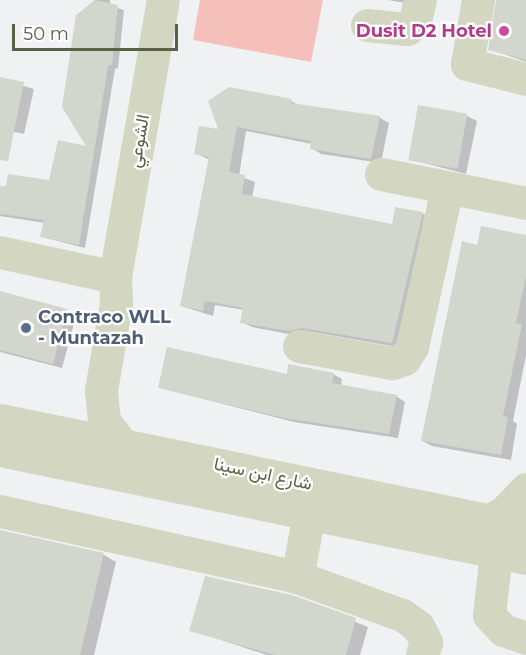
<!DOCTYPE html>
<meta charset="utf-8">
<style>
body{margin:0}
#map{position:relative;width:526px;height:655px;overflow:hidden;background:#f0f1f3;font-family:Montserrat,Vazirmatn,sans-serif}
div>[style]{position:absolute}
.green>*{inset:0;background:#f5c0ba}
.shadow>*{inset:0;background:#0003}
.building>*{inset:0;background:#d2d6cc;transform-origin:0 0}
.minor>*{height:33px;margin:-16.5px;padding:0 16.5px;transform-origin:16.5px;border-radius:16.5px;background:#d3d7c2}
.dots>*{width:16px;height:16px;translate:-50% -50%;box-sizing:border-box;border:3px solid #fff;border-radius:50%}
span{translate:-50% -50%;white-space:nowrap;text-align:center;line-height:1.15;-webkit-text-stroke:4.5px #fff;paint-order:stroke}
.hotel-label{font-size:18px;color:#b23c85;font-weight:700}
.right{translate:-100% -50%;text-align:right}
.street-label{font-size:18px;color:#5b6046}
.service-label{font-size:18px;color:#4e5e75;font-weight:700}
.left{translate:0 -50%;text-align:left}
.scale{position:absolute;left:12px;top:24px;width:166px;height:27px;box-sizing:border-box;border:3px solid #5b6046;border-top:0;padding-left:8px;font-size:18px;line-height:21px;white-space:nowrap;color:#5b6046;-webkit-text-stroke:4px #fff;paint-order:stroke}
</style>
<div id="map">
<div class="green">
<i style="clip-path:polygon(200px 0,323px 0,311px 62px,193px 40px)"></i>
</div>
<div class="shadow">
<i style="clip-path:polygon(95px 0,110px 0,110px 6px,124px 10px,118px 68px,115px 69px,85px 248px,42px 237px,45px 223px,0 216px,0 187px,50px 182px,90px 148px,78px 16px)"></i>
<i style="clip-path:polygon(388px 0,414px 0,411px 4px)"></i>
<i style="clip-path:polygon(497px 0,526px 0,526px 62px,490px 49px)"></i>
<i style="clip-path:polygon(0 79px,34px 89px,24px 134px,0 129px)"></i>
<i style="clip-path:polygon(291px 101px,300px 106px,380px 118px,389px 123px,381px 163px,321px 154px,311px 148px,312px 144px,246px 131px,239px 176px,255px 182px,252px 197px,393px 226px,422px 213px,432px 219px,402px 348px,313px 332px,300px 336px,252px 327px,242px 322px,244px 310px,215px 305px,213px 316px,181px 306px,210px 160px,195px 153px,221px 131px)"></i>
<i style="clip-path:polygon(419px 107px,467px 116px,477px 121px,466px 174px,409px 159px)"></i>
<i style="clip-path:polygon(526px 236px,526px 355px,513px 421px,517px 424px,511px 460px,432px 446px,422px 441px,478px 246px)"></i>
<i style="clip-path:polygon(0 292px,76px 316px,62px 368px,0 352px)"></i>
<i style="clip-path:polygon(333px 374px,342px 379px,341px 386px,396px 396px,405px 402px,398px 438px,294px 422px,160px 388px)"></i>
<i style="clip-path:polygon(0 531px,104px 555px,116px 562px,94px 655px,0 655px)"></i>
<i style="clip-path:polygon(291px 596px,368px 627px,360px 655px,267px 655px,191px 630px)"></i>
</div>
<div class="building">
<i style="clip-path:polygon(95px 0,118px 5px,112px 65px,108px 66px,79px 245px,40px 237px,44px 220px,0 214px,0 186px,6px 187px,8px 174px,49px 180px,58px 140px,86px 146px,62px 107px,76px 15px)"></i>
<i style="clip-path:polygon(496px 0,526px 0,526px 60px,488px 50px)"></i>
<i style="clip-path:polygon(0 77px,24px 82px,8px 161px,0 160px)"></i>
<i style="clip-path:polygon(229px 87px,292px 99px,291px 103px,380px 116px,371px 159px,310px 149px,311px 141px,237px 127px,229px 172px,245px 175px,242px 194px,392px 224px,395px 207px,423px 212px,392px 343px,302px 328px,289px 331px,240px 323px,243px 308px,205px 301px,203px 311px,180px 306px,209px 157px,194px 154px,199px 126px,218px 129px,208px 101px)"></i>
<i style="left:418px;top:105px;width:50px;height:56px;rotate:10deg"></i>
<i style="clip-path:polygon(481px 226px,526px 235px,526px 276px,516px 323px,522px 324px,503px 416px,508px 417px,501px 455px,421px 441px,462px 241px,477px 245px)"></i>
<i style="clip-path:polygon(0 291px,67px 309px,53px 364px,0 350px)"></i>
<i style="clip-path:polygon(167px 347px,287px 374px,288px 364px,334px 373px,332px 383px,397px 395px,389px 434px,284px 418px,158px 388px)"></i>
<i style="clip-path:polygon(0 530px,104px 553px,80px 655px,0 655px)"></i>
<i style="clip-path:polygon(205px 576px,292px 595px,356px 618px,346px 655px,275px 655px,189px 631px)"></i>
</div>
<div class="minor">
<i style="left:478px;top:0;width:65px;rotate:99.8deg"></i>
<i style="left:467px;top:64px;width:61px;rotate:14.3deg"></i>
<i style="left:367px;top:25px;width:40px;rotate:5.7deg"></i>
<i style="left:407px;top:29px;width:11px;rotate:-45deg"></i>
<i style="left:415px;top:21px;width:22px;rotate:-77deg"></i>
<i style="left:381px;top:174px;width:148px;rotate:11.3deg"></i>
<i style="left:0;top:252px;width:118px;rotate:12.3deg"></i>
<i style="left:299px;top:346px;width:95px;rotate:10.4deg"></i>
<i style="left:392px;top:363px;width:13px;rotate:-18deg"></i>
<i style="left:404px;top:359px;width:14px;rotate:-56deg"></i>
<i style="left:412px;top:347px;width:163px;rotate:-77.6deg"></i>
<i style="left:0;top:420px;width:537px;rotate:11.6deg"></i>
<i style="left:122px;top:445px;width:31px;rotate:-126deg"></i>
<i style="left:104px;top:420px;width:30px;rotate:-96deg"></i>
<i style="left:101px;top:390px;width:88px;rotate:-80.2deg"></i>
<i style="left:116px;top:303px;width:26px;rotate:-92deg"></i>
<i style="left:115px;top:277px;width:281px;rotate:-80.2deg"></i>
<i style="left:0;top:450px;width:537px;rotate:11.6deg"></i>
<i style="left:0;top:511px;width:304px;rotate:12.5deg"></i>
<i style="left:297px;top:577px;width:112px;rotate:19.9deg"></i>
<i style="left:402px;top:615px;width:19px;rotate:35deg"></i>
<i style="left:418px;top:626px;width:18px;rotate:63deg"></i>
<i style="left:426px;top:642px;width:14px;rotate:107deg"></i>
<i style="left:488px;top:521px;width:18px;rotate:-29deg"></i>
<i style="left:504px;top:512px;width:32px;rotate:-46deg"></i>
<i style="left:496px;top:552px;width:63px;rotate:96.3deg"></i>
<i style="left:489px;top:615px;width:21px;rotate:47deg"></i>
<i style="left:503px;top:630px;width:24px;rotate:19deg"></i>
<i style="left:297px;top:577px;width:64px;rotate:-79.2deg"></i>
</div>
<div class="dots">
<i style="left:504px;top:31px;background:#d1479c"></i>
<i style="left:26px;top:328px;background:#5c6f8a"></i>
</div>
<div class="hotel-label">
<span class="right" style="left:492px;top:31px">Dusit D2 Hotel</span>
</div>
<div class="street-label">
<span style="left:139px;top:141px;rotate:-80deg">الشوعي</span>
<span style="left:263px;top:474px;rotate:12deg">شارع ابن سينا</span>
</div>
<div class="service-label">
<span class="left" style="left:38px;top:328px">Contraco WLL<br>- Muntazah</span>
</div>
<div class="scale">50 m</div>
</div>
